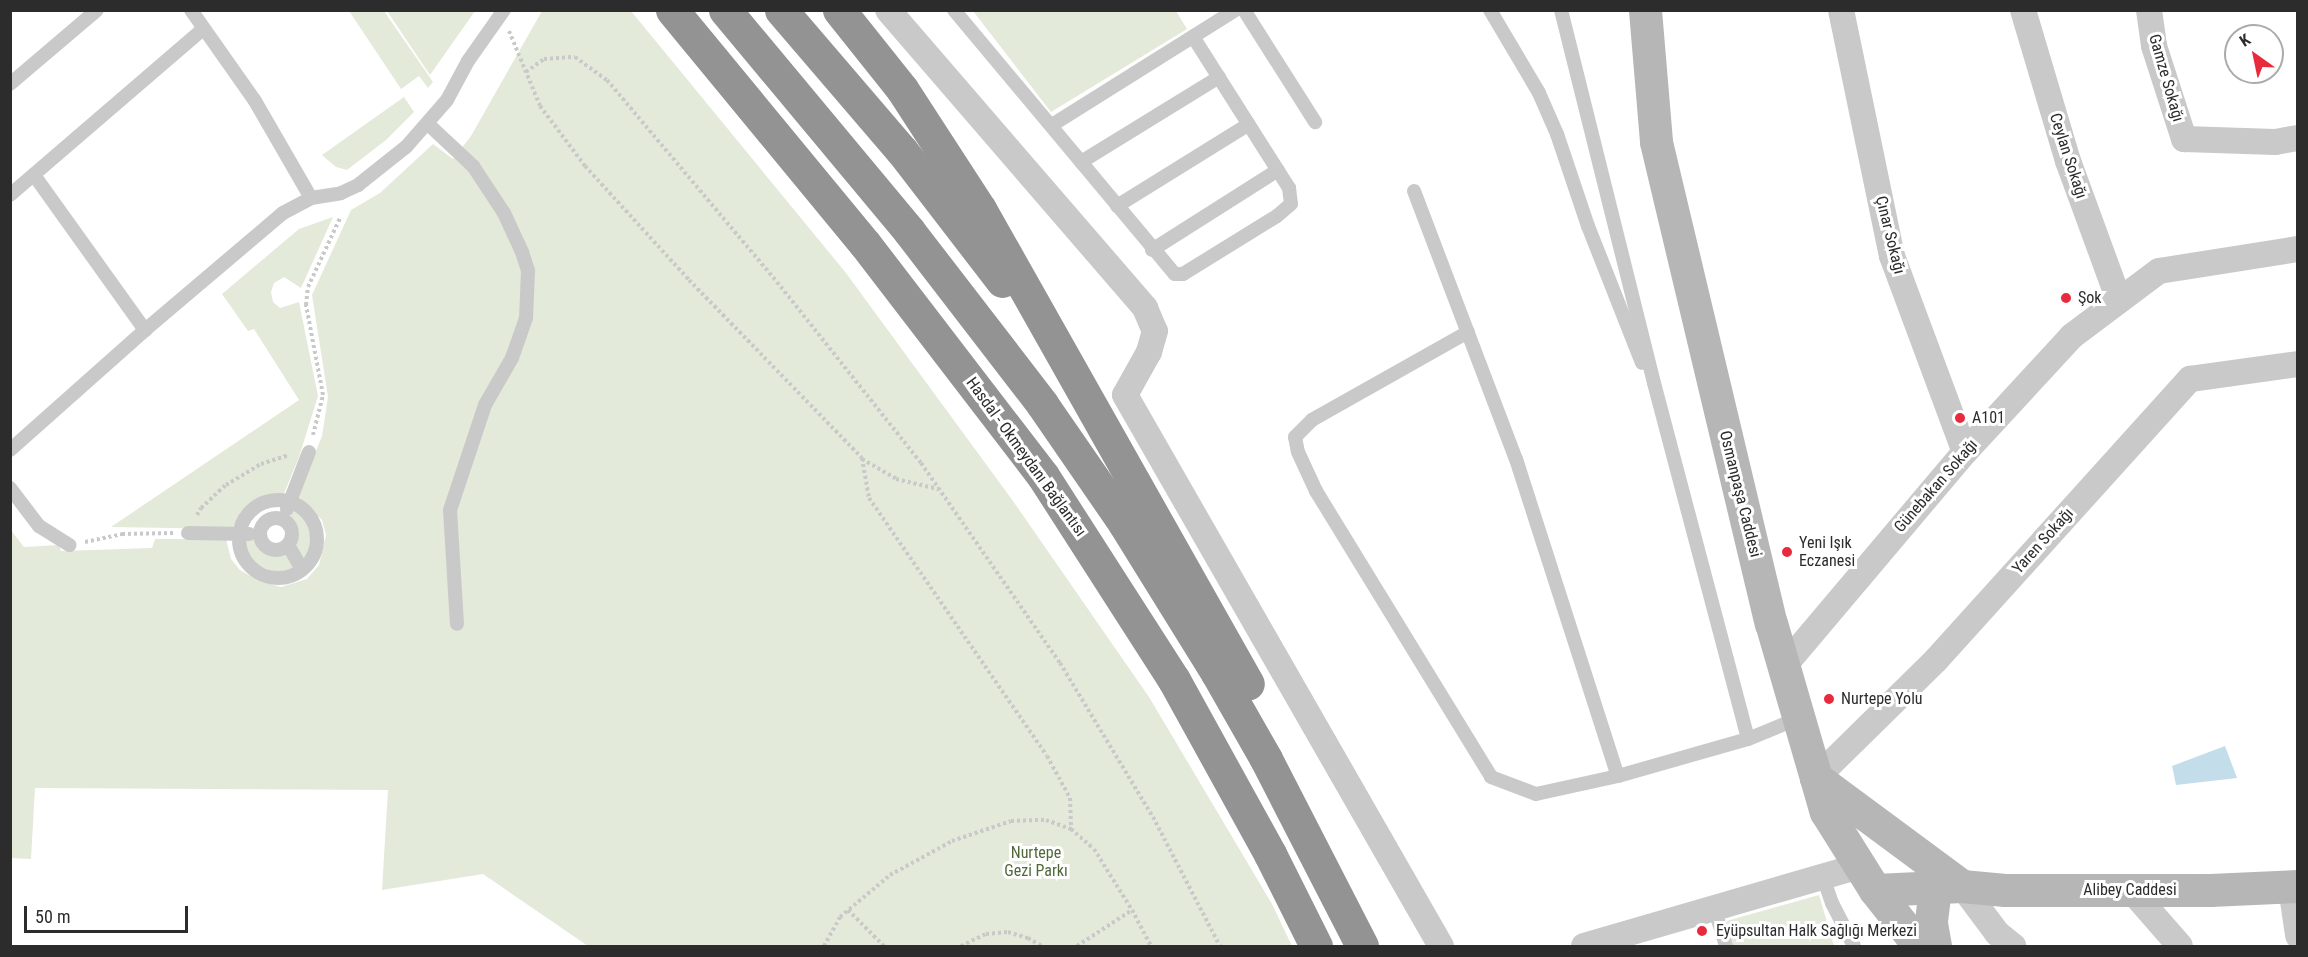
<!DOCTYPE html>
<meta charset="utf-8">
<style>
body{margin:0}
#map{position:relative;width:2308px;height:957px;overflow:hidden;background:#fff;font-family:"Roboto Condensed",sans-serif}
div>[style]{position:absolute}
.green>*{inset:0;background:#e3ead9}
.water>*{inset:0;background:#c4ddeb}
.path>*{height:4px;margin-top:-2px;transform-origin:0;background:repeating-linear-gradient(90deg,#c9c9c9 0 3px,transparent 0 6px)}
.lane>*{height:14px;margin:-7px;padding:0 7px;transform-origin:7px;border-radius:7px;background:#c9c9c9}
.lane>.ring{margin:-7px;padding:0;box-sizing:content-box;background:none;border:14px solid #c9c9c9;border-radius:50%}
.street>*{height:26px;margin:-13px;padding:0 13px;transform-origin:13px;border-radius:13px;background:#c9c9c9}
.secondary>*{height:33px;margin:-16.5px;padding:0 16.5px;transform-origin:16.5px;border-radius:16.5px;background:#b6b6b6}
.highway>*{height:33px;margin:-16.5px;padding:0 16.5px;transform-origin:16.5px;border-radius:16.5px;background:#939393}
.dots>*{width:16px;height:16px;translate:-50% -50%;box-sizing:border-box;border:3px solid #fff;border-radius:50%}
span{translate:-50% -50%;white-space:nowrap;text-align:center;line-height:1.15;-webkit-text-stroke:6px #fff;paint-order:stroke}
.street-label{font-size:16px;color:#2c2c2c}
.poi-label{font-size:16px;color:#2c2c2c}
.left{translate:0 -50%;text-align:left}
.park-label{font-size:16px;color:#506839}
.frame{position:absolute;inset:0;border:12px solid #2c2c2c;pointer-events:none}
.north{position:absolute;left:2224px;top:24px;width:60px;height:60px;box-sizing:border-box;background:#fff;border:2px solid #ababab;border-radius:50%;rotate:327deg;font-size:16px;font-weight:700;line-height:24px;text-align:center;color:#2c2c2c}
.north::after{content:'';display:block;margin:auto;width:21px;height:27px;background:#e72a3c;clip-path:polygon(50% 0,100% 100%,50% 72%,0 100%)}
.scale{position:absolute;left:24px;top:906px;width:164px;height:27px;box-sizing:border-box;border:3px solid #2c2c2c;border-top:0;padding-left:8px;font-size:18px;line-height:21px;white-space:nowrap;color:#2c2c2c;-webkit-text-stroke:4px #fff;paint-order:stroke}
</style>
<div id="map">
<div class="green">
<i style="clip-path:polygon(349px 11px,384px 11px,433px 82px,428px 88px,419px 76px,401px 89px)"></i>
<i style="clip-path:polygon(387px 11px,475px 11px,430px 75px)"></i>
<i style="clip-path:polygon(542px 11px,631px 11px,846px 273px,1013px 501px,1149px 697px,1272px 904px,1292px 946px,588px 946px,483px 874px,382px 890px,388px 790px,35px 788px,31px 859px,11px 858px,10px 529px,24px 547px,59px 545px,61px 551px,152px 548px,155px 539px,226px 539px,231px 559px,240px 570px,259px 581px,281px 587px,307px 579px,319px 565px,326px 535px,322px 520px,298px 496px,322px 436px,328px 397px,312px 295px,351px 210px,380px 193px,433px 144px,453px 159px,471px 136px)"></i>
<i style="clip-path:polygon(973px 11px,1176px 11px,1187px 29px,1051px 112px)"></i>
<i style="clip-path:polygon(404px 97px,414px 112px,386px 140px,347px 170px,336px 167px,322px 155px)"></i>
<i style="clip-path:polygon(333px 217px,301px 288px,284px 277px,274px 283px,271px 292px,273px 302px,280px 308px,299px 302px,318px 396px,299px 457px,283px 496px,264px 498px,251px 503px,240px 513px,232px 529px,111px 527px,299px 400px,254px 329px,248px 331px,222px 294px,299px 229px)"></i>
<i style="clip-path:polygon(294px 507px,300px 509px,311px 524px,313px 532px,314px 541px,310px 554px,304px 560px,294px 544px,298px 536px,289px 519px)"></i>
<i style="clip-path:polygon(255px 537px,263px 551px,271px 555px,286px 552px,296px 569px,275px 572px,254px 564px,245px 554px,242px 539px)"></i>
<i style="clip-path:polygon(1819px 895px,1834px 946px,1730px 946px,1723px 922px)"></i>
</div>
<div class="water">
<i style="clip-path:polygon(2225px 746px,2237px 778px,2176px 785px,2172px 766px)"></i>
</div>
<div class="path">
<i style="left:509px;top:31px;width:81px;rotate:67.5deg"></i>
<i style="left:540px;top:106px;width:75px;rotate:53.1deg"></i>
<i style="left:585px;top:166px;width:154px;rotate:47.6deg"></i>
<i style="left:689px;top:280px;width:248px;rotate:45.8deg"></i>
<i style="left:862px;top:458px;width:41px;rotate:80.1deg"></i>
<i style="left:869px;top:498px;width:313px;rotate:55.4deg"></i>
<i style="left:1047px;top:756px;width:48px;rotate:61.3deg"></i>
<i style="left:1070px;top:798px;width:31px;rotate:88deg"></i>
<i style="left:526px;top:72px;width:22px;rotate:-36deg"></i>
<i style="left:544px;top:59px;width:31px;rotate:-4deg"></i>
<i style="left:575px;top:57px;width:39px;rotate:36deg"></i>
<i style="left:607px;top:80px;width:264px;rotate:49.9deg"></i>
<i style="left:777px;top:282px;width:231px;rotate:51.5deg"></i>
<i style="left:921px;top:463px;width:244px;rotate:55.2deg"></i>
<i style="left:1060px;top:663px;width:180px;rotate:58.9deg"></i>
<i style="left:1153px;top:817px;width:145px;rotate:62.6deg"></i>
<i style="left:313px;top:435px;width:41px;rotate:-76deg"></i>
<i style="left:323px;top:395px;width:92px;rotate:-100.7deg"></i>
<i style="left:306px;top:305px;width:18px;rotate:-84deg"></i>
<i style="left:308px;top:287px;width:76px;rotate:-65.1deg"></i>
<i style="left:862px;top:459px;width:39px;rotate:30deg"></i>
<i style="left:896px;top:479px;width:43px;rotate:13.4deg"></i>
<i style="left:197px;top:515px;width:8px;rotate:-60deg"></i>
<i style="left:201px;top:508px;width:34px;rotate:-43deg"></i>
<i style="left:226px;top:485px;width:41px;rotate:-31deg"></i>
<i style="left:261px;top:464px;width:29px;rotate:-18deg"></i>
<i style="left:85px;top:542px;width:38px;rotate:-12deg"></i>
<i style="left:122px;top:534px;width:51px;rotate:-1.1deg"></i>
<i style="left:848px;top:910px;width:51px;rotate:45deg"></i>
<i style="left:824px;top:946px;width:33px;rotate:-61deg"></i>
<i style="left:840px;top:917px;width:65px;rotate:-40deg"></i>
<i style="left:890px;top:875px;width:71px;rotate:-28.7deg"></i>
<i style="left:952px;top:841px;width:62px;rotate:-18.7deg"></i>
<i style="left:1011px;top:821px;width:35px;rotate:-2deg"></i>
<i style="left:1046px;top:820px;width:27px;rotate:20deg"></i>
<i style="left:1071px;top:829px;width:30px;rotate:41deg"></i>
<i style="left:1094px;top:849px;width:72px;rotate:58.1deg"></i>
<i style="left:1132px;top:910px;width:41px;rotate:62.2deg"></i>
<i style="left:961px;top:946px;width:28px;rotate:-26deg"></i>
<i style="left:986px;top:934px;width:22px;rotate:-5deg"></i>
<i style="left:1008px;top:932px;width:21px;rotate:17deg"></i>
<i style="left:1028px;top:938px;width:16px;rotate:30deg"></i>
<i style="left:1077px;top:946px;width:66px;rotate:-33.2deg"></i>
</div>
<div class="lane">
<i style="left:191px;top:10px;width:111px;rotate:54.9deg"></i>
<i style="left:255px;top:101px;width:112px;rotate:60deg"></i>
<i style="left:954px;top:10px;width:344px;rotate:50.1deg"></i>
<i style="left:1175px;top:274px;width:8px"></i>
<i style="left:1183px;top:274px;width:110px;rotate:-31.7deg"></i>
<i style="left:1277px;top:216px;width:18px;rotate:-41deg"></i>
<i style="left:1291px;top:204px;width:16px;rotate:-97deg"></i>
<i style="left:1289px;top:188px;width:179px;rotate:-122.4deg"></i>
<i style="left:1244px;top:10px;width:133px;rotate:57.6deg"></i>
<i style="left:1490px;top:10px;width:96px;rotate:59.4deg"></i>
<i style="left:1539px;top:93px;width:45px;rotate:66.3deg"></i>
<i style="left:1557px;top:134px;width:97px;rotate:71.4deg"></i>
<i style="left:1588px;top:226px;width:147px;rotate:68.5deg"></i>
<i style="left:1561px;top:10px;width:384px;rotate:76deg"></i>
<i style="left:1654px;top:383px;width:368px;rotate:75.2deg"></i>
<i style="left:1748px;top:739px;width:55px;rotate:-22.4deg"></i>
<i style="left:10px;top:84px;width:114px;rotate:-40.4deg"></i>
<i style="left:428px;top:124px;width:62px;rotate:43deg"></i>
<i style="left:473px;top:166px;width:56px;rotate:56.6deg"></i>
<i style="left:504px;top:213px;width:43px;rotate:65.2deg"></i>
<i style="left:522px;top:252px;width:20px;rotate:72deg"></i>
<i style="left:528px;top:271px;width:47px;rotate:92.4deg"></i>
<i style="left:526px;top:318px;width:42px;rotate:109.3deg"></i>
<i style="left:512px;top:358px;width:54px;rotate:119.9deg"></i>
<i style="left:485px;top:405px;width:111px;rotate:108.4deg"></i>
<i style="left:450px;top:510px;width:114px;rotate:86.5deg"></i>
<i style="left:1052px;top:125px;width:216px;rotate:-32.1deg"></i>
<i style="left:1081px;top:162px;width:162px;rotate:-31.6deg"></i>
<i style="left:34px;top:175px;width:191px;rotate:54.4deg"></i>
<i style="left:1414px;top:191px;width:287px;rotate:69.2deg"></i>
<i style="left:1516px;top:459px;width:333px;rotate:72.2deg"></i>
<i style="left:1618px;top:776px;width:135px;rotate:-15.9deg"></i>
<i style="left:10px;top:195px;width:255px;rotate:-40.7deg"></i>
<i style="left:1117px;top:206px;width:155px;rotate:-31.8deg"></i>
<i style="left:1152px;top:250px;width:149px;rotate:-32.4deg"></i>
<i style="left:1468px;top:332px;width:179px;rotate:150.6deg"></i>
<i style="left:1312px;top:420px;width:24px;rotate:135deg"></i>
<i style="left:1295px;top:437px;width:15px;rotate:79deg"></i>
<i style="left:1298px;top:452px;width:43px;rotate:65.2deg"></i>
<i style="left:1316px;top:491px;width:335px;rotate:58.5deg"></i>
<i style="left:1491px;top:777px;width:48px;rotate:20.7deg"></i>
<i style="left:1536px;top:794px;width:84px;rotate:-12.4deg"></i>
<i style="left:10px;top:450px;width:181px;rotate:-41.6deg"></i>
<i style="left:145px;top:330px;width:181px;rotate:-40.3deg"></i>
<i style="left:283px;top:213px;width:32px;rotate:-28deg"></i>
<i style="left:311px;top:198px;width:30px;rotate:-9deg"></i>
<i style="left:341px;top:193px;width:19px;rotate:-25deg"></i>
<i style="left:358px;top:185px;width:61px;rotate:-38.4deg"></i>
<i style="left:406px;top:147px;width:62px;rotate:-48.9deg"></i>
<i style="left:447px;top:100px;width:44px;rotate:-61.7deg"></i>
<i style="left:468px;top:61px;width:62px;rotate:-54.8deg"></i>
<i style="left:10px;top:488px;width:48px;rotate:52.7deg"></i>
<i style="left:39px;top:526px;width:36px;rotate:32deg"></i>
<i class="ring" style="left:239px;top:500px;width:64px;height:64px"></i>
<i style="left:287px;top:509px;width:61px;rotate:-68.9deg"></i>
<i class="ring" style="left:260px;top:518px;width:18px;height:18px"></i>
<i style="left:188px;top:533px;width:61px;rotate:0.9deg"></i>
<i style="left:288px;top:545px;width:28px;rotate:60deg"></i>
<i style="left:1823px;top:877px;width:28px;rotate:71deg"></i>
<i style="left:1832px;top:903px;width:48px;rotate:62.9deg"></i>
<i style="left:1714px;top:907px;width:41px;rotate:72.9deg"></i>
</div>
<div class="street">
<i style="left:888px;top:10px;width:394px;rotate:49.2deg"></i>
<i style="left:1145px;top:308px;width:25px;rotate:67deg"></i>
<i style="left:1155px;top:331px;width:22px;rotate:106deg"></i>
<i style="left:1149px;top:352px;width:49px;rotate:119.2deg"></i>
<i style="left:1125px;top:395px;width:635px;rotate:60.17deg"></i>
<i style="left:1841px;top:10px;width:251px;rotate:78.3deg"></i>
<i style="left:1892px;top:256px;width:209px;rotate:69.6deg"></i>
<i style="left:2023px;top:10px;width:158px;rotate:73.4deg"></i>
<i style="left:2068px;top:161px;width:148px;rotate:69.9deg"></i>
<i style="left:2149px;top:10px;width:36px;rotate:82deg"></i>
<i style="left:2154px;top:46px;width:98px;rotate:72.1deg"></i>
<i style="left:2184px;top:139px;width:91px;rotate:1.9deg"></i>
<i style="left:2275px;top:142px;width:23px;rotate:-10deg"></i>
<i style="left:1784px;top:666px;width:280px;rotate:-49.8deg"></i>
<i style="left:1965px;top:452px;width:158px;rotate:-47.3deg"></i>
<i style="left:2072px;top:336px;width:109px;rotate:-36.8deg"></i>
<i style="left:2159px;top:271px;width:141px;rotate:-9deg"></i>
<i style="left:1816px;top:778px;width:168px;rotate:-44.5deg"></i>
<i style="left:1936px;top:660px;width:379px;rotate:-47.9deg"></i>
<i style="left:2190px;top:379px;width:109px;rotate:-7.9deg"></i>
<i style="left:1962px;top:886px;width:59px;rotate:53.3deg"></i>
<i style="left:1997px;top:933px;width:21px;rotate:39deg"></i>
<i style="left:2291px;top:887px;width:49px;rotate:81.7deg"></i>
<i style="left:2131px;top:890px;width:74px;rotate:48.8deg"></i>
<i style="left:1584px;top:946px;width:287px;rotate:-16.2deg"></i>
</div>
<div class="secondary">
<i style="left:1645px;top:10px;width:132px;rotate:85.2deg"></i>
<i style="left:1656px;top:142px;width:495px;rotate:76.6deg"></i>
<i style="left:1771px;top:623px;width:161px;rotate:73.8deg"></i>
<i style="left:1816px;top:778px;width:35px;rotate:74deg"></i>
<i style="left:1826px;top:812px;width:92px;rotate:57.9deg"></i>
<i style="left:1875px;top:890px;width:71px;rotate:51.8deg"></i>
<i style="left:1816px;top:778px;width:182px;rotate:36.5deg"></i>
<i style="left:1935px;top:888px;width:35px;rotate:97deg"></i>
<i style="left:1931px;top:923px;width:23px;rotate:80deg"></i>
<i style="left:1875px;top:890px;width:87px;rotate:-2.6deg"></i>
<i style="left:1962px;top:886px;width:43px;rotate:5.3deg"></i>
<i style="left:2005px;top:890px;width:205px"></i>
<i style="left:2210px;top:890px;width:88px;rotate:-2.6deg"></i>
</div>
<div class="highway">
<i style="left:672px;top:10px;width:303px;rotate:50.5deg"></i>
<i style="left:865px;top:244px;width:292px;rotate:52.5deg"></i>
<i style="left:1043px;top:476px;width:242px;rotate:57.3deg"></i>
<i style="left:1174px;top:680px;width:199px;rotate:61.1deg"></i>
<i style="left:1270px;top:854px;width:103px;rotate:63.4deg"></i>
<i style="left:725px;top:10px;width:288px;rotate:50.2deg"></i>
<i style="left:909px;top:231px;width:218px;rotate:52.4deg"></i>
<i style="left:1042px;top:404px;width:145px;rotate:55.4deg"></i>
<i style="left:1124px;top:523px;width:176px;rotate:58.2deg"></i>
<i style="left:1217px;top:673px;width:99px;rotate:60.3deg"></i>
<i style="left:1266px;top:759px;width:210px;rotate:62.8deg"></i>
<i style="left:781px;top:10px;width:186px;rotate:49.4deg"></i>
<i style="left:902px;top:151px;width:164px;rotate:52.4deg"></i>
<i style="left:839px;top:10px;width:101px;rotate:51.4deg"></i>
<i style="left:902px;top:89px;width:143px;rotate:57deg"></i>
<i style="left:980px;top:209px;width:545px;rotate:60.57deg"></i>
</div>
<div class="dots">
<i style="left:2066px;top:298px;background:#e72a3c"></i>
<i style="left:1960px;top:418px;background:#e72a3c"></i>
<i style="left:1787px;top:552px;background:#e72a3c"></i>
<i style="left:1829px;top:699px;background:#e72a3c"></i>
<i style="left:1702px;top:931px;background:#e72a3c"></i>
</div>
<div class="street-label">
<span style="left:2166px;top:78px;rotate:74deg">Gamze Sokağı</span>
<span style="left:2068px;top:156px;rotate:72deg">Ceylan Sokağı</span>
<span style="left:1890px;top:235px;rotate:76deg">Çınar Sokağı</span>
<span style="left:1026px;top:457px;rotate:54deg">Hasdal - Okmeydanı Bağlantısı</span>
<span style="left:1936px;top:486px;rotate:-49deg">Günebakan Sokağı</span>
<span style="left:1740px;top:494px;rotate:76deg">Osmanpaşa Caddesi</span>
<span style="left:2043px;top:541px;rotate:-48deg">Yaren Sokağı</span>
<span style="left:2130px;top:890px">Alibey Caddesi</span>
</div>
<div class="poi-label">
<span class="left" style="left:2078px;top:298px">Şok</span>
<span class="left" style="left:1972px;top:418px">A101</span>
<span class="left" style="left:1799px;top:552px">Yeni Işık<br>Eczanesi</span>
<span class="left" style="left:1841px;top:699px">Nurtepe Yolu</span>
<span class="left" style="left:1716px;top:931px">Eyüpsultan Halk Sağlığı Merkezi</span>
</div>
<div class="park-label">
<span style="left:1036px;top:862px">Nurtepe<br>Gezi Parkı</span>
</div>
<div class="frame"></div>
<div class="north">K</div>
<div class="scale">50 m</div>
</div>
